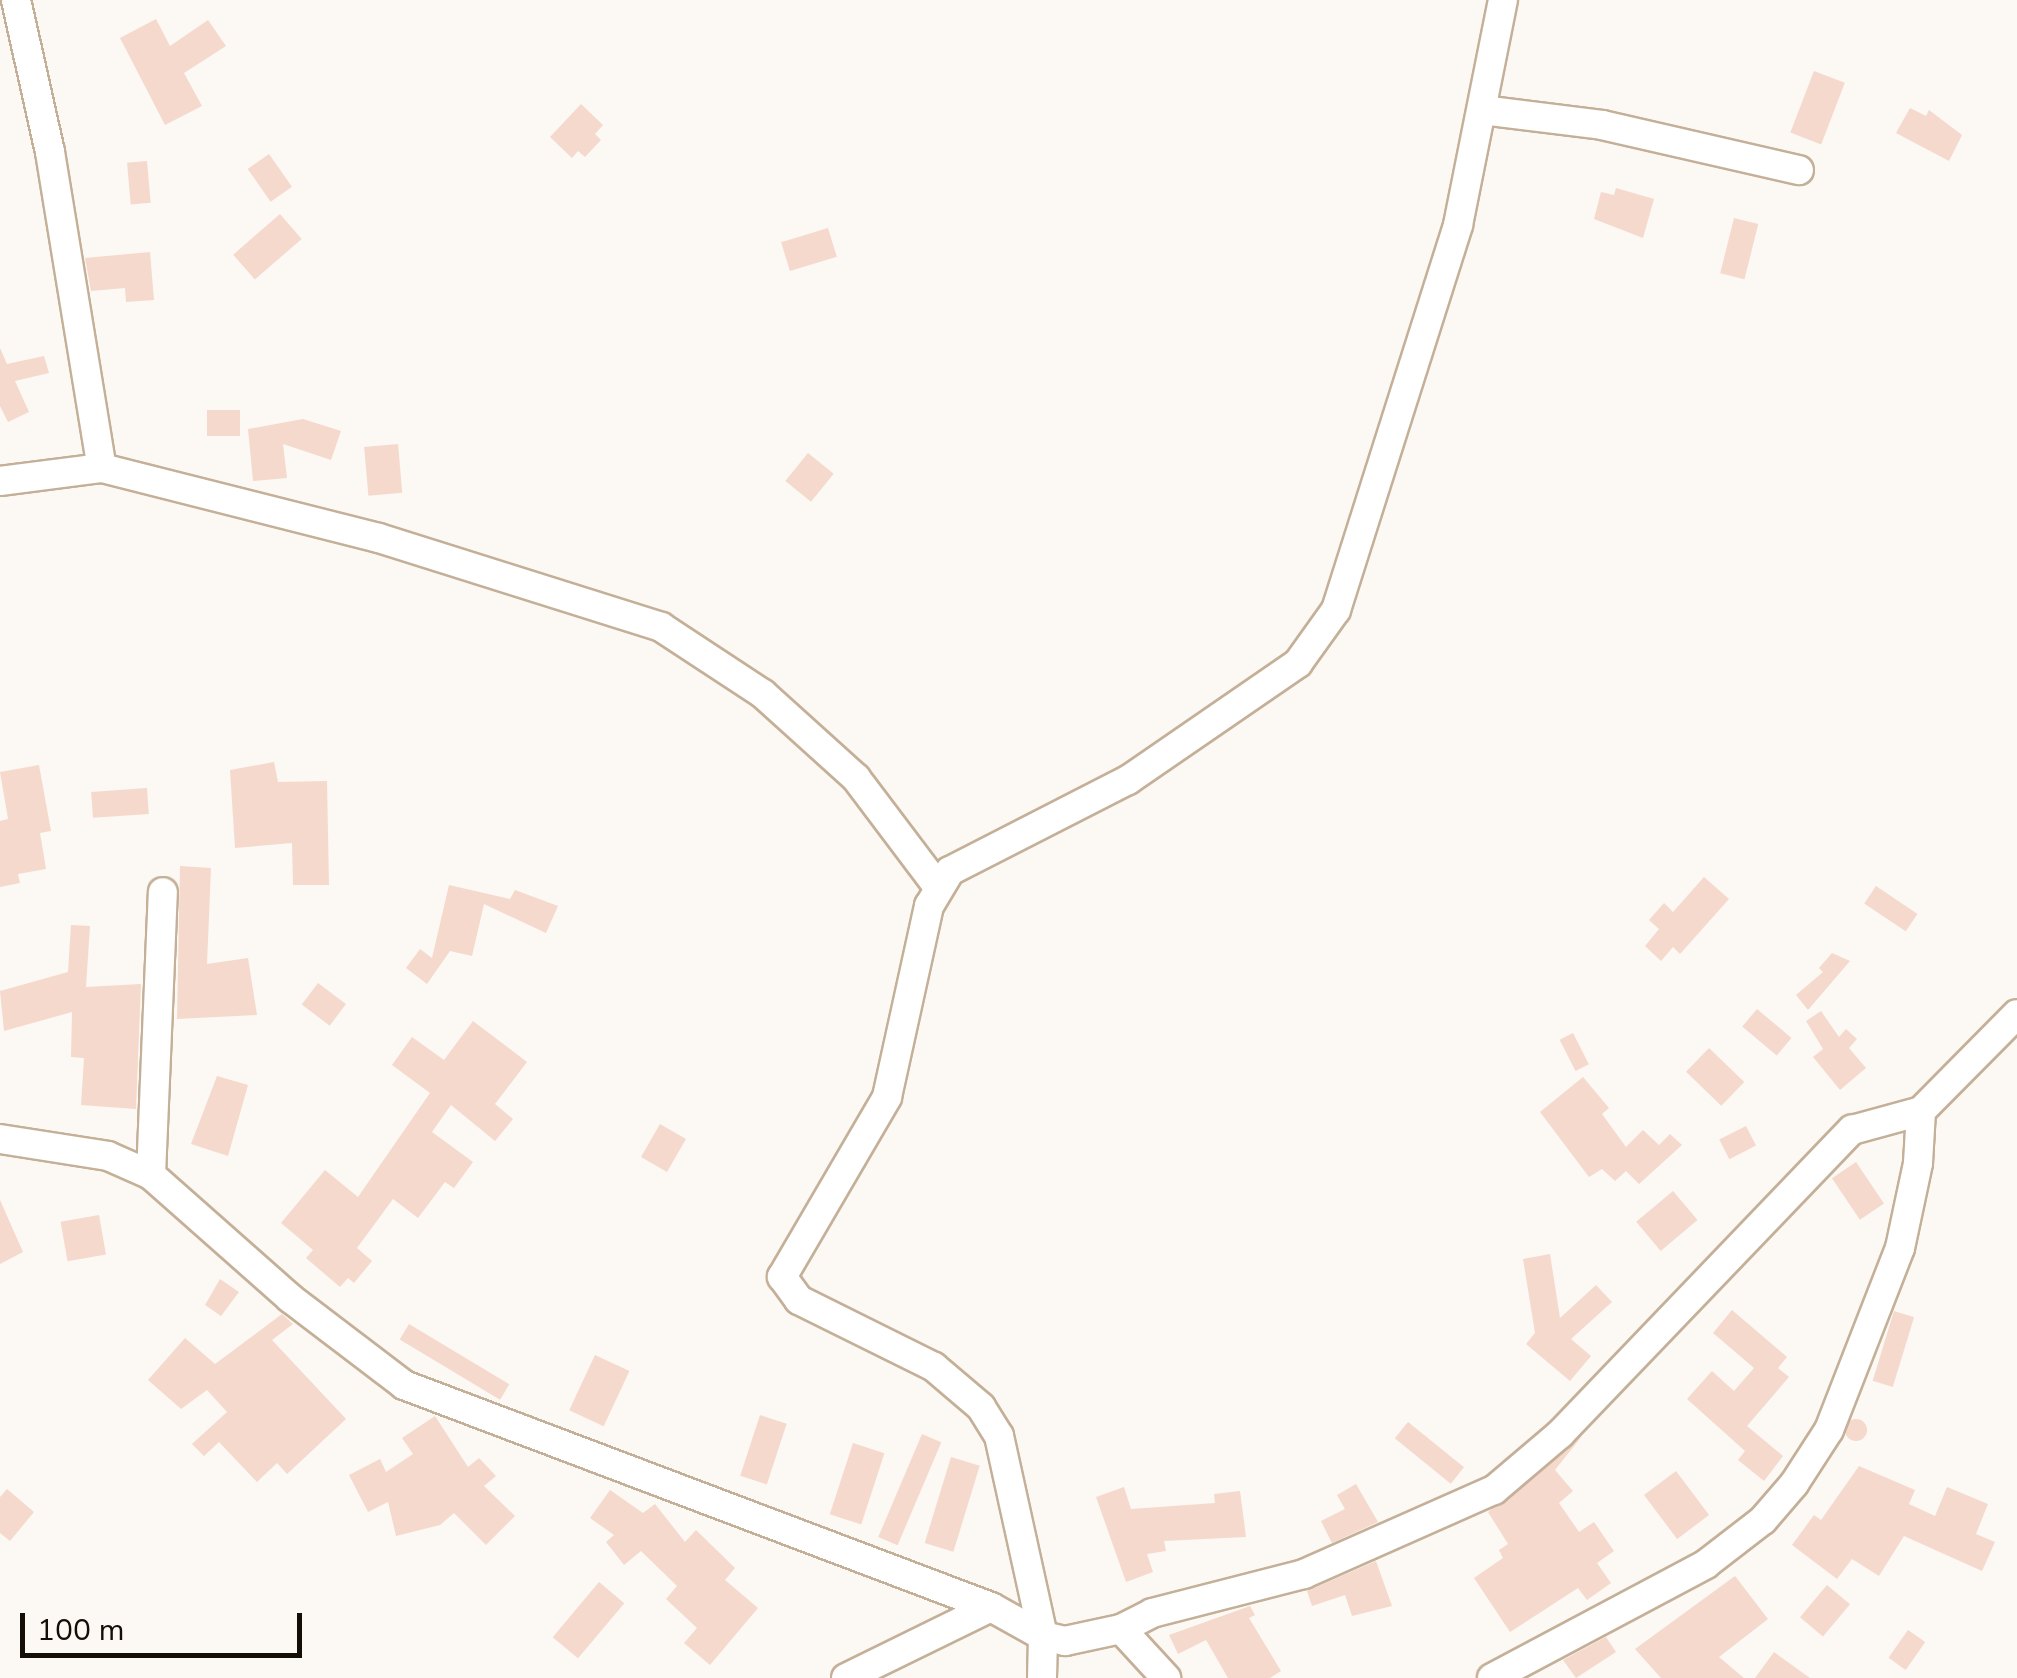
<!DOCTYPE html>
<style>
body{margin:0}
#map{position:relative;width:2017px;height:1678px;overflow:hidden;background:#fcf8f3;font-family:"Nunito Sans",sans-serif}
div>[style]{position:absolute}
.building>*{inset:0;background:#f5d9cd;transform-origin:0 0}
.round{border-radius:50%}
.roads{filter:drop-shadow(2px 0 #c4b098) drop-shadow(-2px 0 #c4b098) drop-shadow(0 2px #c4b098) drop-shadow(0 -2px #c4b098)}
.minor>*{height:28px;margin:-14px;padding:0 14px;transform-origin:14px;border-radius:14px;background:#fff}
span{translate:-50% -50%;white-space:nowrap;text-align:center;line-height:1.15;-webkit-text-stroke:9px #fcf8f3;paint-order:stroke}
.scale{position:absolute;left:20px;top:1613px;width:282px;height:45px;box-sizing:border-box;border:5px solid #150e06;border-top:0;padding-left:12px;font-size:30px;line-height:35px;white-space:nowrap;color:#150e06;-webkit-text-stroke:8px #fcf8f3;paint-order:stroke}
</style>
<div id="map">
<div class="building">
<i style="clip-path:polygon(156px 19px,170px 46px,208px 20px,226px 46px,184px 73px,202px 106px,165px 125px,120px 38px)"></i>
<i style="left:1814px;top:71px;width:33px;height:66px;rotate:21deg"></i>
<i style="clip-path:polygon(581px 104px,603px 125px,595px 134px,601px 140px,585px 157px,578px 151px,572px 158px,550px 137px)"></i>
<i style="clip-path:polygon(1910px 108px,1926px 116px,1929px 110px,1962px 135px,1949px 161px,1896px 133px)"></i>
<i style="left:269px;top:154px;width:40px;height:26px;rotate:55deg"></i>
<i style="left:147px;top:161px;width:42px;height:20px;rotate:85deg"></i>
<i style="clip-path:polygon(1616px 188px,1654px 199px,1643px 238px,1594px 219px,1601px 192px,1614px 195px)"></i>
<i style="left:280px;top:214px;width:33px;height:62px;rotate:49deg"></i>
<i style="left:1734px;top:218px;width:25px;height:57px;rotate:14deg"></i>
<i style="left:828px;top:228px;width:30px;height:49px;rotate:73deg"></i>
<i style="clip-path:polygon(150px 252px,154px 300px,126px 302px,125px 288px,91px 291px,85px 258px)"></i>
<i style="clip-path:polygon(0 348px,7px 364px,44px 356px,49px 373px,15px 381px,29px 412px,8px 422px,0 406px)"></i>
<i style="left:207px;top:410px;width:33px;height:26px"></i>
<i style="clip-path:polygon(303px 419px,341px 431px,331px 460px,283px 444px,287px 478px,253px 481px,248px 429px)"></i>
<i style="left:398px;top:444px;width:49px;height:34px;rotate:85deg"></i>
<i style="left:808px;top:453px;width:33px;height:36px;rotate:39deg"></i>
<i style="clip-path:polygon(274px 762px,278px 782px,327px 781px,329px 885px,293px 885px,292px 843px,235px 848px,230px 770px)"></i>
<i style="clip-path:polygon(39px 765px,51px 831px,40px 833px,46px 869px,18px 874px,20px 883px,0 887px,0 821px,8px 819px,0 772px)"></i>
<i style="left:147px;top:788px;width:26px;height:56px;rotate:86deg"></i>
<i style="clip-path:polygon(180px 866px,211px 868px,207px 964px,248px 958px,257px 1015px,177px 1019px)"></i>
<i style="clip-path:polygon(1704px 877px,1729px 899px,1680px 954px,1673px 947px,1661px 961px,1645px 946px,1659px 929px,1649px 920px,1664px 903px,1673px 912px)"></i>
<i style="clip-path:polygon(449px 885px,510px 899px,515px 890px,558px 906px,546px 933px,484px 904px,472px 956px,450px 951px,427px 984px,406px 968px,420px 949px,432px 958px)"></i>
<i style="left:1876px;top:886px;width:50px;height:21px;rotate:34deg"></i>
<i style="clip-path:polygon(71px 925px,90px 926px,86px 987px,141px 984px,136px 1109px,81px 1105px,84px 1058px,71px 1057px,72px 1012px,4px 1031px,0 991px,68px 972px)"></i>
<i style="clip-path:polygon(1832px 953px,1850px 961px,1808px 1010px,1796px 995px,1823px 972px,1819px 968px)"></i>
<i style="left:318px;top:983px;width:35px;height:27px;rotate:37deg"></i>
<i style="left:1757px;top:1009px;width:45px;height:23px;rotate:40deg"></i>
<i style="clip-path:polygon(1821px 1011px,1839px 1037px,1846px 1029px,1857px 1039px,1849px 1048px,1866px 1068px,1840px 1090px,1813px 1057px,1823px 1049px,1806px 1021px)"></i>
<i style="clip-path:polygon(473px 1021px,527px 1062px,495px 1104px,513px 1119px,495px 1141px,451px 1105px,432px 1132px,473px 1162px,454px 1188px,445px 1182px,418px 1218px,393px 1199px,357px 1248px,372px 1261px,354px 1283px,348px 1278px,340px 1287px,306px 1258px,313px 1250px,281px 1223px,325px 1170px,358px 1197px,430px 1093px,392px 1065px,412px 1037px,444px 1060px)"></i>
<i style="left:1573px;top:1033px;width:35px;height:15px;rotate:63deg"></i>
<i style="left:1709px;top:1048px;width:49px;height:33px;rotate:44deg"></i>
<i style="clip-path:polygon(217px 1076px,248px 1085px,228px 1156px,191px 1144px)"></i>
<i style="clip-path:polygon(1583px 1077px,1609px 1108px,1602px 1114px,1626px 1147px,1643px 1130px,1659px 1145px,1670px 1134px,1682px 1145px,1639px 1184px,1626px 1171px,1615px 1181px,1602px 1169px,1589px 1177px,1540px 1112px)"></i>
<i style="left:660px;top:1124px;width:30px;height:38px;rotate:30deg"></i>
<i style="left:1746px;top:1126px;width:22px;height:30px;rotate:63deg"></i>
<i style="left:1856px;top:1162px;width:50px;height:29px;rotate:56deg"></i>
<i style="left:1673px;top:1191px;width:38px;height:48px;rotate:50deg"></i>
<i style="clip-path:polygon(0 1200px,23px 1252px,0 1264px)"></i>
<i style="left:99px;top:1215px;width:40px;height:39px;rotate:80deg"></i>
<i style="clip-path:polygon(1550px 1254px,1560px 1318px,1596px 1285px,1612px 1302px,1571px 1339px,1591px 1356px,1570px 1381px,1526px 1344px,1535px 1333px,1523px 1259px)"></i>
<i style="clip-path:polygon(220px 1279px,239px 1292px,221px 1316px,205px 1305px)"></i>
<i style="clip-path:polygon(1732px 1310px,1787px 1357px,1778px 1368px,1789px 1377px,1747px 1426px,1783px 1456px,1764px 1481px,1738px 1460px,1745px 1451px,1687px 1399px,1712px 1371px,1734px 1391px,1754px 1368px,1713px 1333px)"></i>
<i style="left:1894px;top:1311px;width:21px;height:73px;rotate:17deg"></i>
<i style="clip-path:polygon(282px 1314px,293px 1324px,272px 1340px,346px 1419px,287px 1474px,277px 1463px,257px 1482px,219px 1442px,204px 1456px,192px 1444px,227px 1412px,207px 1390px,181px 1409px,148px 1380px,185px 1338px,215px 1364px)"></i>
<i style="left:409px;top:1324px;width:117px;height:18px;rotate:31deg"></i>
<i style="left:595px;top:1355px;width:38px;height:61px;rotate:25deg"></i>
<i style="left:760px;top:1415px;width:28px;height:64px;rotate:18deg"></i>
<i style="clip-path:polygon(435px 1416px,468px 1467px,479px 1458px,496px 1476px,484px 1486px,515px 1516px,486px 1545px,454px 1513px,440px 1525px,396px 1536px,388px 1502px,368px 1512px,349px 1475px,380px 1459px,386px 1472px,413px 1454px,402px 1438px)"></i>
<i class="round" style="left:1845px;top:1419px;width:22px;height:22px"></i>
<i style="left:1408px;top:1422px;width:72px;height:21px;rotate:39deg"></i>
<i style="left:922px;top:1434px;width:21px;height:112px;rotate:23deg"></i>
<i style="clip-path:polygon(1582px 1436px,1555px 1470px,1573px 1491px,1559px 1503px,1579px 1532px,1594px 1522px,1614px 1551px,1597px 1563px,1611px 1583px,1587px 1600px,1578px 1588px,1510px 1632px,1474px 1578px,1503px 1558px,1499px 1550px,1508px 1544px,1488px 1512px)"></i>
<i style="left:853px;top:1443px;width:33px;height:75px;rotate:18deg"></i>
<i style="left:951px;top:1457px;width:30px;height:90px;rotate:17deg"></i>
<i style="clip-path:polygon(1859px 1466px,1915px 1490px,1909px 1504px,1935px 1516px,1947px 1487px,1988px 1504px,1976px 1534px,1995px 1542px,1982px 1571px,1904px 1536px,1879px 1576px,1852px 1559px,1837px 1579px,1792px 1545px,1814px 1515px,1821px 1520px)"></i>
<i style="left:1676px;top:1471px;width:55px;height:40px;rotate:53deg"></i>
<i style="clip-path:polygon(1356px 1484px,1378px 1522px,1332px 1543px,1321px 1521px,1345px 1509px,1337px 1495px)"></i>
<i style="clip-path:polygon(1124px 1487px,1131px 1509px,1215px 1503px,1214px 1494px,1240px 1491px,1246px 1537px,1164px 1541px,1166px 1551px,1147px 1554px,1153px 1572px,1126px 1582px,1096px 1497px)"></i>
<i style="clip-path:polygon(7px 1489px,34px 1512px,10px 1541px,0 1533px,0 1497px)"></i>
<i style="clip-path:polygon(610px 1490px,643px 1513px,655px 1504px,685px 1542px,696px 1530px,735px 1568px,725px 1580px,758px 1608px,710px 1665px,684px 1643px,697px 1628px,666px 1599px,677px 1586px,641px 1551px,624px 1565px,606px 1542px,614px 1535px,590px 1518px)"></i>
<i style="clip-path:polygon(1376px 1561px,1392px 1606px,1352px 1616px,1345px 1595px,1312px 1606px,1307px 1591px)"></i>
<i style="clip-path:polygon(1735px 1576px,1768px 1619px,1719px 1657px,1744px 1678px,1661px 1678px,1635px 1649px)"></i>
<i style="left:599px;top:1582px;width:33px;height:72px;rotate:40deg"></i>
<i style="left:1827px;top:1585px;width:30px;height:42px;rotate:40deg"></i>
<i style="clip-path:polygon(1250px 1606px,1255px 1615px,1249px 1618px,1281px 1671px,1270px 1678px,1228px 1678px,1206px 1640px,1178px 1654px,1169px 1635px)"></i>
<i style="left:1908px;top:1630px;width:21px;height:34px;rotate:35deg"></i>
<i style="clip-path:polygon(1606px 1637px,1616px 1652px,1576px 1678px,1563px 1660px)"></i>
<i style="clip-path:polygon(1774px 1652px,1810px 1678px,1755px 1678px)"></i>
</div>
<div class="roads">
<div class="minor">
<i style="left:16px;top:0;width:156px;rotate:77.4deg"></i>
<i style="left:50px;top:152px;width:320px;rotate:80.7deg"></i>
<i style="left:102px;top:468px;width:286px;rotate:14.2deg"></i>
<i style="left:379px;top:538px;width:296px;rotate:17.5deg"></i>
<i style="left:661px;top:627px;width:122px;rotate:33.3deg"></i>
<i style="left:763px;top:694px;width:125px;rotate:42.1deg"></i>
<i style="left:856px;top:778px;width:136px;rotate:53deg"></i>
<i style="left:1482px;top:110px;width:121px;rotate:7.1deg"></i>
<i style="left:1602px;top:125px;width:202px;rotate:12.9deg"></i>
<i style="left:0;top:481px;width:103px;rotate:-7.3deg"></i>
<i style="left:0;top:1139px;width:109px;rotate:8.9deg"></i>
<i style="left:108px;top:1156px;width:47px;rotate:23.8deg"></i>
<i style="left:151px;top:1175px;width:186px;rotate:41.5deg"></i>
<i style="left:290px;top:1298px;width:143px;rotate:37.3deg"></i>
<i style="left:404px;top:1385px;width:628px;rotate:20.72deg"></i>
<i style="left:991px;top:1607px;width:60px;rotate:29.1deg"></i>
<i style="left:1043px;top:1636px;width:23px;rotate:13deg"></i>
<i style="left:1065px;top:1641px;width:57px;rotate:-12.1deg"></i>
<i style="left:1121px;top:1629px;width:67px;rotate:47.4deg"></i>
<i style="left:151px;top:1175px;width:283px;rotate:-87.6deg"></i>
<i style="left:1121px;top:1629px;width:35px;rotate:-27deg"></i>
<i style="left:1152px;top:1613px;width:157px;rotate:-14.4deg"></i>
<i style="left:1304px;top:1574px;width:208px;rotate:-23.9deg"></i>
<i style="left:1494px;top:1490px;width:87px;rotate:-40.3deg"></i>
<i style="left:1560px;top:1434px;width:422px;rotate:-46.2deg"></i>
<i style="left:1852px;top:1130px;width:72px;rotate:-15.4deg"></i>
<i style="left:1921px;top:1111px;width:136px;rotate:-45.3deg"></i>
<i style="left:846px;top:1678px;width:161px;rotate:-26.1deg"></i>
<i style="left:1042px;top:1678px;width:42px;rotate:-88.6deg"></i>
<i style="left:1043px;top:1636px;width:205px;rotate:-102.4deg"></i>
<i style="left:999px;top:1436px;width:34px;rotate:-122deg"></i>
<i style="left:981px;top:1407px;width:62px;rotate:-139.6deg"></i>
<i style="left:934px;top:1367px;width:151px;rotate:-153.6deg"></i>
<i style="left:799px;top:1300px;width:29px;rotate:-126deg"></i>
<i style="left:782px;top:1277px;width:208px;rotate:-59.7deg"></i>
<i style="left:887px;top:1097px;width:196px;rotate:-77.6deg"></i>
<i style="left:929px;top:906px;width:41px;rotate:-59deg"></i>
<i style="left:950px;top:871px;width:200px;rotate:-27.1deg"></i>
<i style="left:1128px;top:780px;width:206px;rotate:-34.5deg"></i>
<i style="left:1298px;top:663px;width:65px;rotate:-54.4deg"></i>
<i style="left:1336px;top:610px;width:404px;rotate:-72.4deg"></i>
<i style="left:1458px;top:225px;width:229px;rotate:-78.7deg"></i>
<i style="left:1492px;top:1678px;width:242px;rotate:-28deg"></i>
<i style="left:1706px;top:1564px;width:72px;rotate:-37.7deg"></i>
<i style="left:1763px;top:1520px;width:48px;rotate:-49.3deg"></i>
<i style="left:1794px;top:1484px;width:64px;rotate:-57.1deg"></i>
<i style="left:1829px;top:1430px;width:195px;rotate:-68.7deg"></i>
<i style="left:1900px;top:1248px;width:87px;rotate:-78deg"></i>
<i style="left:1918px;top:1163px;width:52px;rotate:-86.7deg"></i>
</div>
</div>
<div class="scale">100 m</div>
</div>
